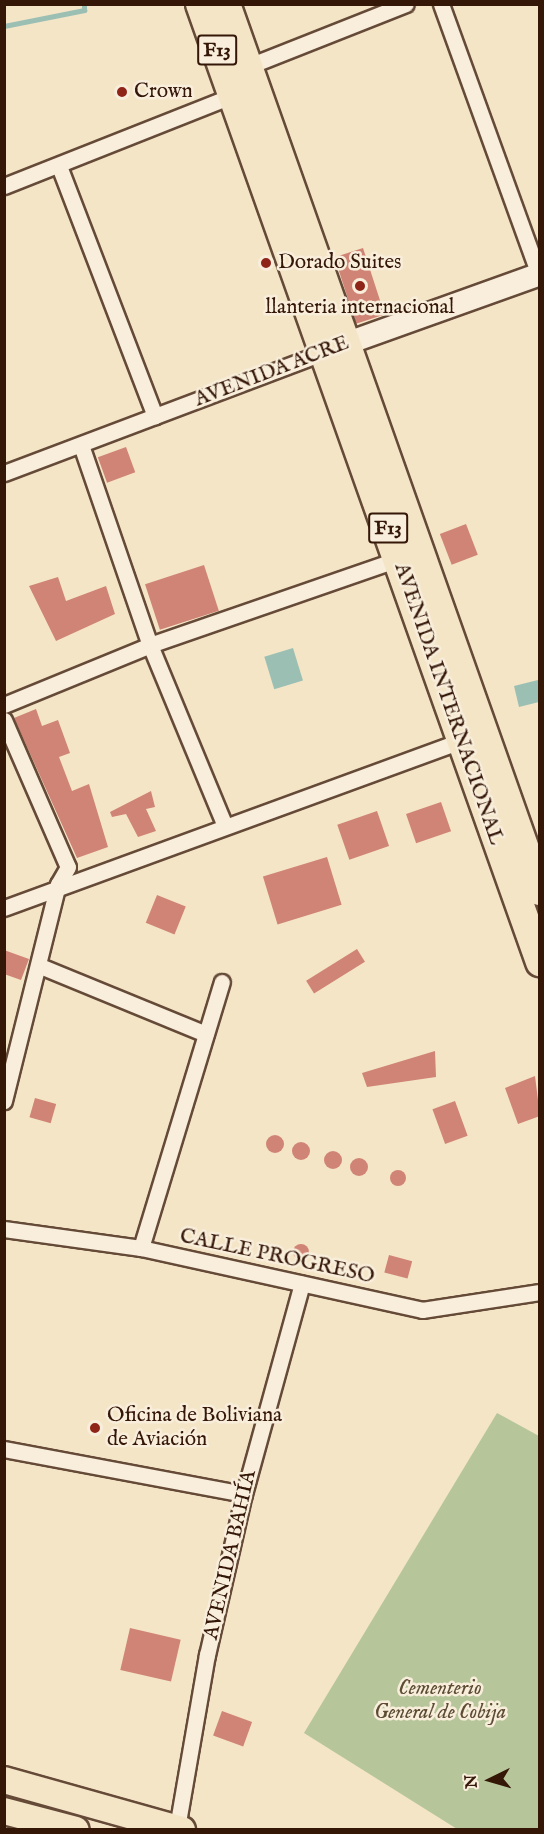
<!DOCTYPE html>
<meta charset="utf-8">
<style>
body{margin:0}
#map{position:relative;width:544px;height:1834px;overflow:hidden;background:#f4e5c7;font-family:"IM FELL English",serif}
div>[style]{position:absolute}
.green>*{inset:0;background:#b6c69a}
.water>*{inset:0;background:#9cbfb4;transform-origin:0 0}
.stream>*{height:5px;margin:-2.5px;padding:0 2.5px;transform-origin:2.5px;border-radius:2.5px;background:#9cbfb4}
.building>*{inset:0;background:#d08476;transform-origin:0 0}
.round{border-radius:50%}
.roads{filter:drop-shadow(2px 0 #654a38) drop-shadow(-2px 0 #654a38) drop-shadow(0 2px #654a38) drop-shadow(0 -2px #654a38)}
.street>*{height:15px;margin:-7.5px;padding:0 7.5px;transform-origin:7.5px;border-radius:7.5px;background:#f8eedb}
.secondary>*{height:22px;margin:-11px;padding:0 11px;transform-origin:11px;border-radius:11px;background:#f8eedb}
.primary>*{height:26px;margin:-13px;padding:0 13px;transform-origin:13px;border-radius:13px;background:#f4e5c7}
.highway>*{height:28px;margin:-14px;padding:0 14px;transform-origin:14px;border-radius:14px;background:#f4e5c7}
.dots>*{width:16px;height:16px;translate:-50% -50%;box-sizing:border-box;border:3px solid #f8eedb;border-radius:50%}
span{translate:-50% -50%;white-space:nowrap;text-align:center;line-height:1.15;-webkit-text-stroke:5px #f8eedb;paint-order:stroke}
.shield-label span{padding:2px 4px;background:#f8eedb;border:2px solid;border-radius:4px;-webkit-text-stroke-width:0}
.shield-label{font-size:20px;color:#351708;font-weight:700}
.poi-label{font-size:21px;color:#351708}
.left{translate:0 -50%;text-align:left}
.street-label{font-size:21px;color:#351708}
.park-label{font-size:21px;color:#5c4c34;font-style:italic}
.frame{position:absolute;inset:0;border:6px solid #351708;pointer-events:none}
.north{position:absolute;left:460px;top:1750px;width:60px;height:60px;-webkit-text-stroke:4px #f8eedb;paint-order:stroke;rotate:265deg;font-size:16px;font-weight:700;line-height:24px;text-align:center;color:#351708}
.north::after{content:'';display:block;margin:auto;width:21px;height:27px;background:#351708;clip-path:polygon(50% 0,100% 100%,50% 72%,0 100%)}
</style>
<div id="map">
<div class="green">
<i style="clip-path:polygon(497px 1413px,539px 1436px,539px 1829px,457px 1829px,304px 1733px)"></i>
</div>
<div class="water">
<i style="left:293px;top:648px;width:34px;height:30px;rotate:73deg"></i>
<i style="clip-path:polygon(538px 680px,539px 702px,519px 707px,514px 686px)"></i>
</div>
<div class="stream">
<i style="left:4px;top:26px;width:82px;rotate:-11.3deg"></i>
<i style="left:84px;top:10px;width:6px;rotate:-90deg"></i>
</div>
<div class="building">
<i style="left:363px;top:248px;width:70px;height:30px;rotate:72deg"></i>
<i style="left:126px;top:447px;width:27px;height:30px;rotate:70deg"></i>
<i style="left:466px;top:524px;width:33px;height:28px;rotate:69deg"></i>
<i style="left:204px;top:565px;width:48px;height:62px;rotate:72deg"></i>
<i style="clip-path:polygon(58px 577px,66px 601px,106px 586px,115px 614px,56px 641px,29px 586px)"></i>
<i style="clip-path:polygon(36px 709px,42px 726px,58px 720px,70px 753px,59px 757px,72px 791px,89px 784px,108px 847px,77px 858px,14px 718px)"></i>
<i style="clip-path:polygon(151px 791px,155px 807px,146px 809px,156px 831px,138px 837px,126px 814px,112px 817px,110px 812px)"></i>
<i style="left:441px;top:802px;width:31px;height:37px;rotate:71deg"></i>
<i style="left:377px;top:811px;width:37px;height:42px;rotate:71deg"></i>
<i style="left:327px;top:857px;width:50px;height:67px;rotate:73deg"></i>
<i style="left:157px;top:895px;width:31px;height:30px;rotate:22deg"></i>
<i style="left:357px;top:949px;width:15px;height:60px;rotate:58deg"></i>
<i style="clip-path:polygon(4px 950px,29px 959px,21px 980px,4px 974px)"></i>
<i style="clip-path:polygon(435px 1051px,436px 1077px,367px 1087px,362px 1073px)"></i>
<i style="clip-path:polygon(535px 1076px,540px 1116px,518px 1124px,505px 1088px)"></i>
<i style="left:35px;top:1098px;width:22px;height:20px;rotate:16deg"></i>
<i style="left:455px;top:1101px;width:37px;height:24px;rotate:70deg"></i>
<i class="round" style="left:266px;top:1135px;width:18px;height:18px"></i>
<i class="round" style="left:292px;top:1142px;width:18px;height:18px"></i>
<i class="round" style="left:324px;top:1151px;width:18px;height:18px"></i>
<i class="round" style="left:350px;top:1158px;width:18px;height:18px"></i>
<i class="round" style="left:390px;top:1170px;width:16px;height:16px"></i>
<i class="round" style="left:293px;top:1244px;width:16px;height:16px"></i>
<i style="left:389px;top:1255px;width:24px;height:18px;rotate:15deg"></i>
<i style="left:130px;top:1628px;width:52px;height:43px;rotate:13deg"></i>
<i style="left:222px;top:1711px;width:32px;height:26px;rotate:20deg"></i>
</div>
<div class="roads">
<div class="street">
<i style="left:441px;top:4px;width:291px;rotate:70.1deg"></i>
<i style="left:244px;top:68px;width:174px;rotate:-21.6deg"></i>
<i style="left:59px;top:166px;width:268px;rotate:69deg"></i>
<i style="left:4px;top:186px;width:253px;rotate:-21.6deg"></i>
<i style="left:81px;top:445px;width:212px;rotate:71deg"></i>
<i style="left:150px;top:645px;width:194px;rotate:67.5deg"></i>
<i style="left:4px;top:473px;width:345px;rotate:-20.7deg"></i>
<i style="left:4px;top:705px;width:158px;rotate:-22.3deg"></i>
<i style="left:150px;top:645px;width:263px;rotate:-19.1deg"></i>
<i style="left:4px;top:720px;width:160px;rotate:66.5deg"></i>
<i style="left:68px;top:867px;width:20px;rotate:120deg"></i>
<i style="left:58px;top:884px;width:224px;rotate:104deg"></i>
<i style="left:4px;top:908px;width:492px;rotate:-20.1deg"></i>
<i style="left:40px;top:966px;width:179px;rotate:22.3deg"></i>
<i style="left:4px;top:1229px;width:138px;rotate:7.9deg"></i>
<i style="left:141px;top:1248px;width:288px;rotate:12.4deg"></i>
<i style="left:422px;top:1310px;width:119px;rotate:-8.7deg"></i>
<i style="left:141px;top:1248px;width:278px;rotate:-73.1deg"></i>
<i style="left:4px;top:1449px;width:244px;rotate:10.6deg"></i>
<i style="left:177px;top:1828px;width:176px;rotate:-80.2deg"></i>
<i style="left:207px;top:1655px;width:165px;rotate:-77.1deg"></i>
<i style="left:244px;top:1494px;width:218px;rotate:-74.6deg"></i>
</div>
<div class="secondary">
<i style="left:331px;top:349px;width:222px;rotate:-19.7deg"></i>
</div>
<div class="primary">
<i style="left:4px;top:1780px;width:185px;rotate:15.7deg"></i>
<i style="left:4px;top:1811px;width:74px;rotate:14.8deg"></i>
</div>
<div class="highway">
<i style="left:200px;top:4px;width:1017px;rotate:70.46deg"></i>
<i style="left:226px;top:4px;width:941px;rotate:70.51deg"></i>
</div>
</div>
<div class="dots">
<i style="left:122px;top:92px;background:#8f2418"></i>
<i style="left:266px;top:263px;background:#8f2418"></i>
<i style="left:360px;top:286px;background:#8f2418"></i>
<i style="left:95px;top:1428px;background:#8f2418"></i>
</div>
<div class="shield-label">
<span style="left:217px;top:50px">F13</span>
<span style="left:388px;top:528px">F13</span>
</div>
<div class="poi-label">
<span class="left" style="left:134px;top:92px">Crown</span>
<span class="left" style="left:278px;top:263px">Dorado Suites</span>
<span style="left:360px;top:308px">llanteria internacional</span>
<span class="left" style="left:107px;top:1428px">Oficina de Boliviana<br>de Aviación</span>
</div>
<div class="street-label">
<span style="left:272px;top:372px;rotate:-21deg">AVENIDA ACRE</span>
<span style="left:448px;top:704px;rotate:71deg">AVENIDA INTERNACIONAL</span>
<span style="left:277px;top:1257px;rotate:12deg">CALLE PROGRESO</span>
<span style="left:231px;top:1555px;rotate:-77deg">AVENIDA BAHÍA</span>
</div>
<div class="park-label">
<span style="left:440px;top:1701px">Cementerio<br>General de Cobija</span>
</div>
<div class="frame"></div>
<div class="north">N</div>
</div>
